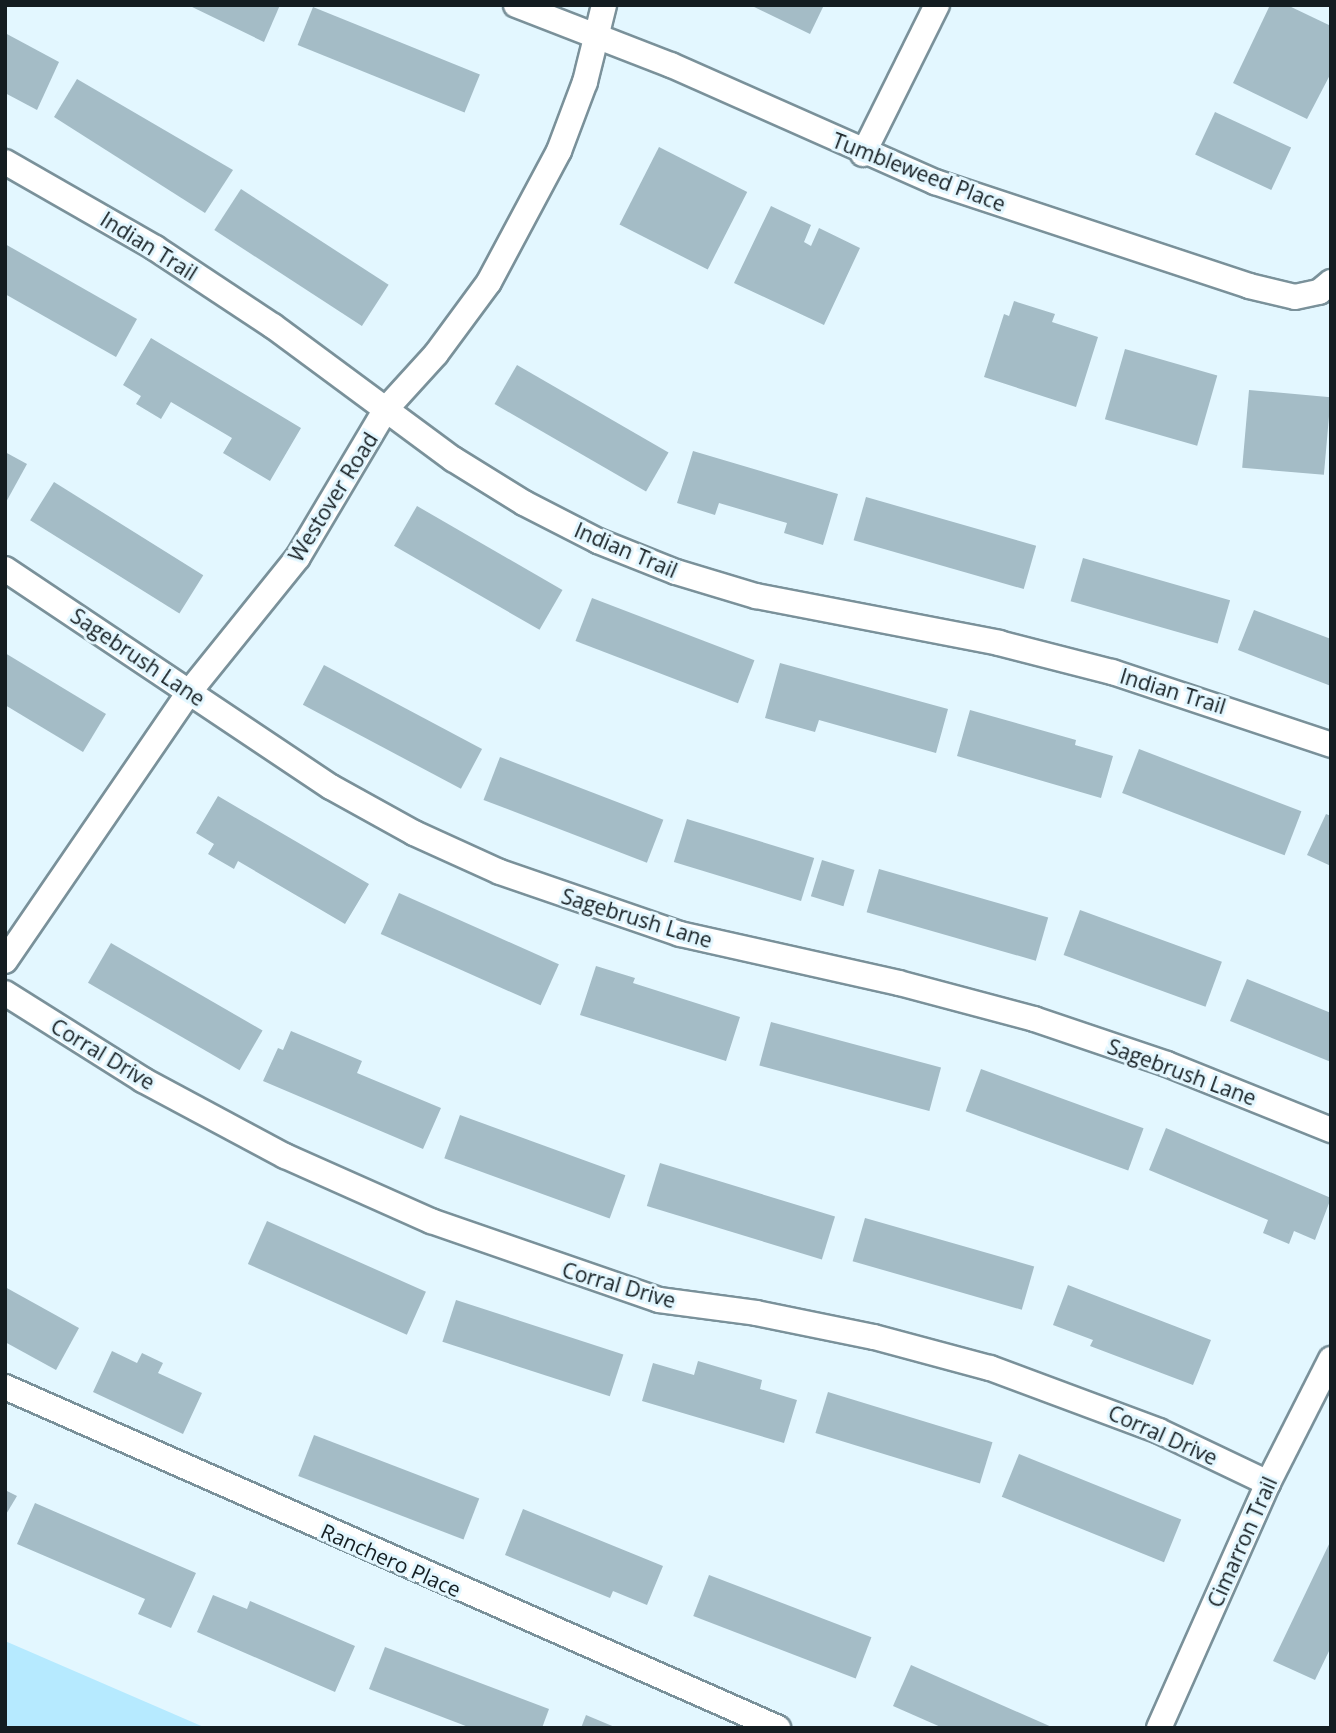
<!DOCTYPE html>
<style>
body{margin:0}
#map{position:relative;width:1336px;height:1733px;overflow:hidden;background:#e3f7ff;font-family:"Open Sans",sans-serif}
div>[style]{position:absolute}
.green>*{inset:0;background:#b6eaff}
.building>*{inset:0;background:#a4bcc6;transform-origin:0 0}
.roads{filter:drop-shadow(2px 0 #7a919a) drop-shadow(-2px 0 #7a919a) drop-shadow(0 2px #7a919a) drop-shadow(0 -2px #7a919a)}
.minor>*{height:24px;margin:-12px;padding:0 12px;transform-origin:12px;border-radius:12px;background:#fff}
span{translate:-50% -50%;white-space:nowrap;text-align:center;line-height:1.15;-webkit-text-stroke:6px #e3f7ff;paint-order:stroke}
.street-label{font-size:21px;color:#141d21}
.frame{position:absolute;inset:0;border:7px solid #141d21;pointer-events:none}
</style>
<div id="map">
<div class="green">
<i style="clip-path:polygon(5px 1641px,206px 1728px,5px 1728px)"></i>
</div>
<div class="building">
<i style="clip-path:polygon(188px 5px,280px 5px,264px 42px)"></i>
<i style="clip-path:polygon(750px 5px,824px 5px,810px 34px)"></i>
<i style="clip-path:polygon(1270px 5px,1287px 5px,1331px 26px,1331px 73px,1307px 119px,1233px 83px)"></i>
<i style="left:313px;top:7px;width:180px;height:41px;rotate:22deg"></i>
<i style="clip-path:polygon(5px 33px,59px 62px,37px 110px,5px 93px)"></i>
<i style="clip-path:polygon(77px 79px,233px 170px,205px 213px,54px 117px)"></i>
<i style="left:1215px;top:112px;width:84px;height:47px;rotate:25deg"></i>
<i style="left:659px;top:147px;width:99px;height:87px;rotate:27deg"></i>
<i style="left:241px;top:189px;width:176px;height:49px;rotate:33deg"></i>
<i style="clip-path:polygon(771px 206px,811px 225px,804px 242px,811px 246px,819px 228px,860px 248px,824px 325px,734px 283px)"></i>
<i style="clip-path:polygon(5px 244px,137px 319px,116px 357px,5px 294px)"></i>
<i style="clip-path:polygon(1014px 301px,1055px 314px,1052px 322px,1098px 337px,1076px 407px,984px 377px,1004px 314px,1009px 316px)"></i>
<i style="clip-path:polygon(151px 338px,301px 428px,270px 481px,223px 453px,232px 438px,171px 402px,161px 419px,136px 404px,141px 396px,123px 385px)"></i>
<i style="left:1125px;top:349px;width:96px;height:73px;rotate:16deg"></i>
<i style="left:517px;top:365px;width:175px;height:45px;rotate:30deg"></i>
<i style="left:1249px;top:390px;width:82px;height:78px;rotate:5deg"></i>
<i style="clip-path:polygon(693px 451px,838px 494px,823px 545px,784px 533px,787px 523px,719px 503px,715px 515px,677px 503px)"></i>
<i style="clip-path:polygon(5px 452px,27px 464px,5px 504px)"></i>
<i style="left:54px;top:482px;width:176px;height:45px;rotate:32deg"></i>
<i style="left:866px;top:497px;width:177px;height:45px;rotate:16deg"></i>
<i style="left:417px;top:506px;width:168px;height:46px;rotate:30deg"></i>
<i style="left:1083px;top:558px;width:153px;height:45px;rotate:16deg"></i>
<i style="left:592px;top:598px;width:174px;height:46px;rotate:21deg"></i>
<i style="clip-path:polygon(1254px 610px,1331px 639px,1331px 686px,1238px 650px)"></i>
<i style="clip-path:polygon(5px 653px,106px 714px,83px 752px,5px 705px)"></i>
<i style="clip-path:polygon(780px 663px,948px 709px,936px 753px,819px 720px,815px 732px,765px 718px)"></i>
<i style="left:324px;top:665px;width:179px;height:45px;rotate:28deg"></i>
<i style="clip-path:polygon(970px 710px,1076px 740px,1075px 745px,1113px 756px,1101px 798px,957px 756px)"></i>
<i style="left:1139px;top:749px;width:174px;height:47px;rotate:21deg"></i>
<i style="left:500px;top:757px;width:175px;height:46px;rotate:21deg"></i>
<i style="clip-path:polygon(218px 796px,369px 884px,345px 924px,238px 861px,234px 869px,208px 854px,214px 844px,196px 833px)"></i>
<i style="clip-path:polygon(1326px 814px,1331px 816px,1331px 866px,1307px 855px)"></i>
<i style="left:687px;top:819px;width:133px;height:45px;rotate:17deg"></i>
<i style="left:822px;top:860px;width:34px;height:38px;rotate:17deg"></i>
<i style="left:879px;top:869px;width:176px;height:45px;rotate:16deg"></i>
<i style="left:399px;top:893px;width:175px;height:45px;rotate:24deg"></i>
<i style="left:1080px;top:910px;width:151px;height:48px;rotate:20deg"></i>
<i style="left:111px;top:943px;width:175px;height:46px;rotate:30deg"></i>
<i style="clip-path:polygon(596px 966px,635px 978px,633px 983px,740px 1017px,726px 1061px,580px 1015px)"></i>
<i style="clip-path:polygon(1247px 979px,1331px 1013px,1331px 1062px,1230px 1021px)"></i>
<i style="left:771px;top:1022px;width:176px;height:45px;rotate:15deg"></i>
<i style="clip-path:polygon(291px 1031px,362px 1061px,357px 1073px,441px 1108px,423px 1149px,263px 1081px,278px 1048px,283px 1050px)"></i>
<i style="left:981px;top:1069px;width:173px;height:45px;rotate:20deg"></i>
<i style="left:460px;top:1115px;width:176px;height:46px;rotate:20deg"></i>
<i style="clip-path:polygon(1166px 1128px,1331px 1198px,1315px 1240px,1294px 1231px,1289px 1244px,1263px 1233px,1268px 1220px,1149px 1170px)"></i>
<i style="left:660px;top:1163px;width:183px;height:45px;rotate:17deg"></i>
<i style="left:865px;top:1218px;width:176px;height:45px;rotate:16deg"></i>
<i style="left:267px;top:1221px;width:174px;height:47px;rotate:24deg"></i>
<i style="clip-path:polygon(1068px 1285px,1211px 1340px,1193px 1385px,1090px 1346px,1093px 1340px,1053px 1325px)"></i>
<i style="clip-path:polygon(5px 1287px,79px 1328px,56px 1370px,5px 1342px)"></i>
<i style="left:456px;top:1300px;width:176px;height:44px;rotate:18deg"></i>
<i style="clip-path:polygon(112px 1351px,137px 1363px,142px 1353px,163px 1363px,158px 1373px,202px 1393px,183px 1434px,93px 1392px)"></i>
<i style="clip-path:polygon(698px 1361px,762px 1380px,760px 1389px,797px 1400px,784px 1443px,642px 1401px,653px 1363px,694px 1375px)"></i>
<i style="left:828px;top:1392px;width:172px;height:43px;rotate:17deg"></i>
<i style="left:314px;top:1435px;width:177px;height:44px;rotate:21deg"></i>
<i style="left:1019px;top:1454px;width:175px;height:46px;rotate:22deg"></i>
<i style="clip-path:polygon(5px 1490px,17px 1496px,5px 1516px)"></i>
<i style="clip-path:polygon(35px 1503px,196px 1573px,171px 1628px,138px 1614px,145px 1599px,17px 1544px)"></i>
<i style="clip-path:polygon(523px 1509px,663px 1566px,647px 1605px,613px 1591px,610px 1598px,505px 1555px)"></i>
<i style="clip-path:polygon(1331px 1540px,1331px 1647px,1315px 1680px,1273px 1661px)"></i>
<i style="left:709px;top:1575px;width:174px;height:44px;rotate:21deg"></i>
<i style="clip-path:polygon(213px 1595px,247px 1609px,250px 1601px,355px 1646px,335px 1692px,197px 1632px)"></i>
<i style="clip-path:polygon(385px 1647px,549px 1709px,542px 1728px,471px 1728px,369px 1689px)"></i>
<i style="clip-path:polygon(911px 1665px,1054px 1728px,943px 1728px,893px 1706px)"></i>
<i style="clip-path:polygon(586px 1715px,617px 1728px,581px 1728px)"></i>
</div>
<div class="roads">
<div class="minor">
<i style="left:516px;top:5px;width:166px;rotate:21.2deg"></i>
<i style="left:671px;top:65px;width:289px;rotate:23.9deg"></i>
<i style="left:935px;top:182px;width:331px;rotate:18.3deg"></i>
<i style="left:1249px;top:286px;width:47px;rotate:13.4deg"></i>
<i style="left:1295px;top:297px;width:25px;rotate:-12deg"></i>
<i style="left:1319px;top:292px;width:16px;rotate:-40deg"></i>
<i style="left:863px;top:154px;width:166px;rotate:-63.6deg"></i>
<i style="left:5px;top:162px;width:173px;rotate:29.8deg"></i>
<i style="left:155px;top:248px;width:141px;rotate:33.5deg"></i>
<i style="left:273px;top:326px;width:224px;rotate:36.5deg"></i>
<i style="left:453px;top:459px;width:84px;rotate:31.8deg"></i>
<i style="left:524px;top:503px;width:83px;rotate:27.2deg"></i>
<i style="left:598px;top:541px;width:84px;rotate:21.7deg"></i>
<i style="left:676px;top:572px;width:84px;rotate:16.7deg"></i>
<i style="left:756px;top:596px;width:248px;rotate:10.9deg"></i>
<i style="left:999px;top:643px;width:117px;rotate:14.4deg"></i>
<i style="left:1112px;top:672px;width:231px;rotate:18.4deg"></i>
<i style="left:5px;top:569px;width:392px;rotate:33.8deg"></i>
<i style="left:331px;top:787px;width:95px;rotate:29deg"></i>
<i style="left:414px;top:833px;width:94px;rotate:24.4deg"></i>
<i style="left:500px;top:872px;width:190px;rotate:19deg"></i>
<i style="left:680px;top:934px;width:224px;rotate:12.6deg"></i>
<i style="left:899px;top:983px;width:140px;rotate:14.9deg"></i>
<i style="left:1034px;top:1019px;width:140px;rotate:18.7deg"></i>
<i style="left:1167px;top:1064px;width:177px;rotate:21.9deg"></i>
<i style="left:5px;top:961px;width:327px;rotate:-55.6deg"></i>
<i style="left:190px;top:691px;width:172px;rotate:-51.1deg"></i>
<i style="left:298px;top:557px;width:172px;rotate:-59.3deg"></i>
<i style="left:386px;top:409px;width:74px;rotate:-47.7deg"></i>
<i style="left:436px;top:354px;width:89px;rotate:-53.6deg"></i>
<i style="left:489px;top:282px;width:149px;rotate:-61.9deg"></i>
<i style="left:559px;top:151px;width:74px;rotate:-69.4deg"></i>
<i style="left:585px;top:82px;width:79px;rotate:-76.1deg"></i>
<i style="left:5px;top:993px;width:163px;rotate:32.2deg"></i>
<i style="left:143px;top:1080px;width:161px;rotate:28.2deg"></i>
<i style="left:285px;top:1156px;width:160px;rotate:24deg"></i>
<i style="left:431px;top:1221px;width:241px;rotate:19.1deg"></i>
<i style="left:659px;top:1300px;width:98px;rotate:7.6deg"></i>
<i style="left:756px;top:1313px;width:120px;rotate:11.5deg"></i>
<i style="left:874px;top:1337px;width:120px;rotate:15deg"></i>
<i style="left:990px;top:1368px;width:180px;rotate:20.4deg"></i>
<i style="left:1159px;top:1431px;width:121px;rotate:25.5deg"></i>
<i style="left:5px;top:1387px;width:845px;rotate:23.8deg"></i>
<i style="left:1159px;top:1728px;width:268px;rotate:-66deg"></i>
<i style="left:1268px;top:1483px;width:139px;rotate:-63.1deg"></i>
</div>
</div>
<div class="street-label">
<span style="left:919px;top:172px;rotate:21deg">Tumbleweed Place</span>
<span style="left:149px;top:246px;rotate:32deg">Indian Trail</span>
<span style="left:333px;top:497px;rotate:-58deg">Westover Road</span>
<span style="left:626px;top:550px;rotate:23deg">Indian Trail</span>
<span style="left:138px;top:657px;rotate:34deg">Sagebrush Lane</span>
<span style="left:1173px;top:691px;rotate:17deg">Indian Trail</span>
<span style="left:637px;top:918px;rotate:17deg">Sagebrush Lane</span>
<span style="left:103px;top:1054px;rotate:31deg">Corral Drive</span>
<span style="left:1182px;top:1072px;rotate:20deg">Sagebrush Lane</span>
<span style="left:619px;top:1285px;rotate:16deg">Corral Drive</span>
<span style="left:1163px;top:1435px;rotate:24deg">Corral Drive</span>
<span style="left:1242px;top:1542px;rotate:-66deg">Cimarron Trail</span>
<span style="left:391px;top:1560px;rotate:24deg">Ranchero Place</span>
</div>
<div class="frame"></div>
</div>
